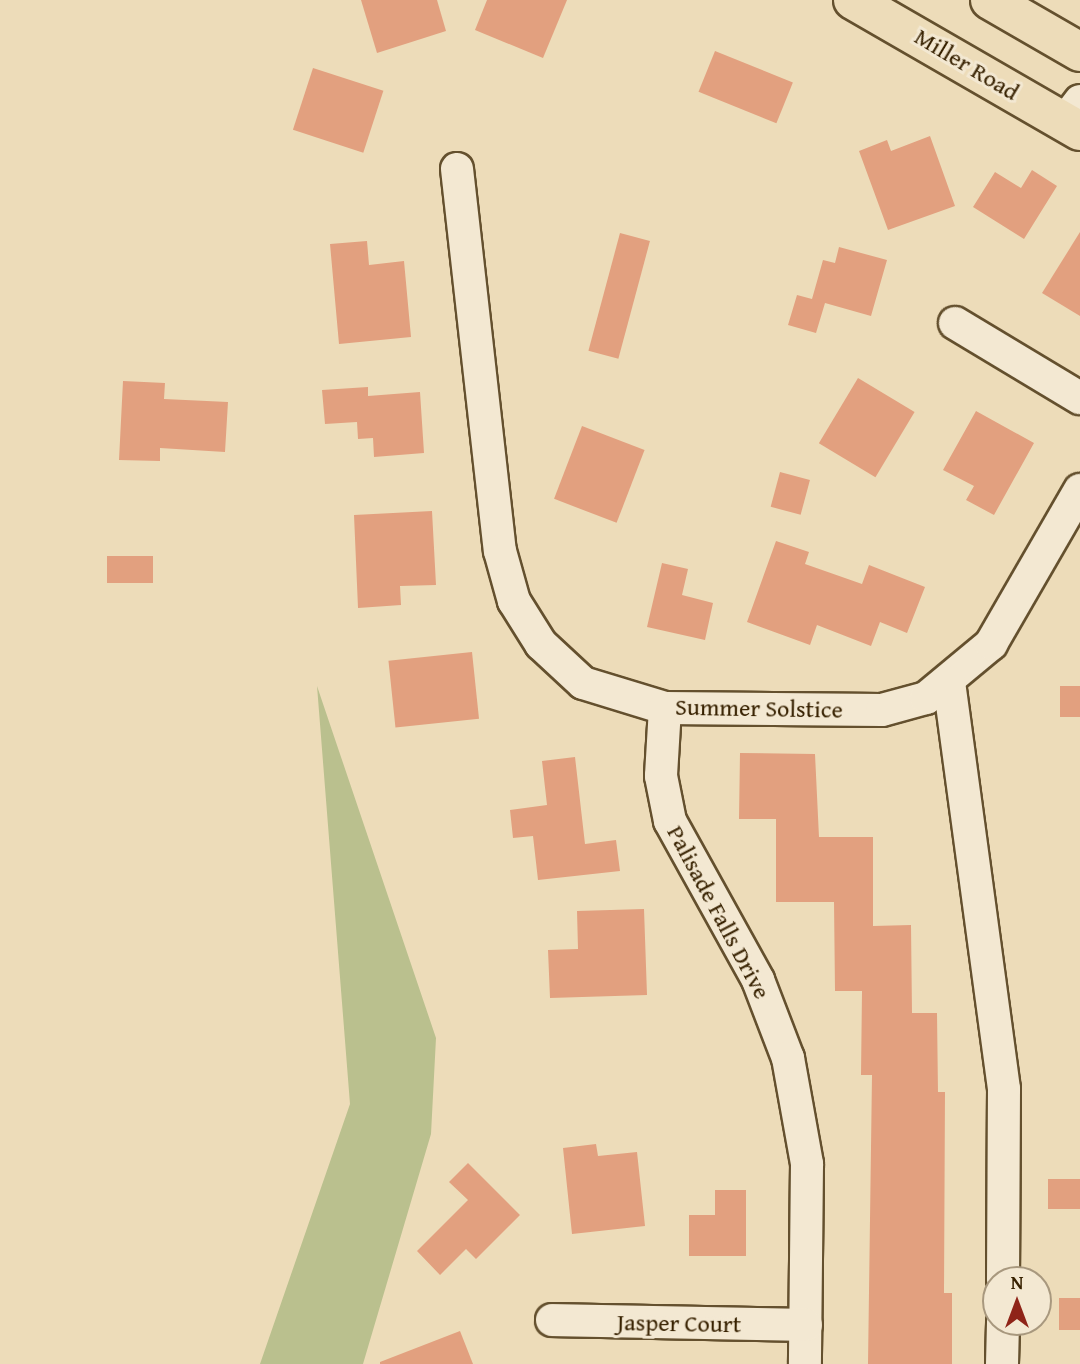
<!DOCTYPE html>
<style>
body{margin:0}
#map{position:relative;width:1080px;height:1364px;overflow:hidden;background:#eddcb9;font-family:"Gentium Book Plus",serif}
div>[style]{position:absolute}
.green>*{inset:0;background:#bac08e}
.building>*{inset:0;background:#e2a07f;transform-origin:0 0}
.roads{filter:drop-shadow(2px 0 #64502e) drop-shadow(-2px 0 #64502e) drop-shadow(0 2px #64502e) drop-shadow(0 -2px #64502e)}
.minor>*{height:32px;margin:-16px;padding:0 16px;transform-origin:16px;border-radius:16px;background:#f3e8d2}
.major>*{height:38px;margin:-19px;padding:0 19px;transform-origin:19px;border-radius:19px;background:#eddcb9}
span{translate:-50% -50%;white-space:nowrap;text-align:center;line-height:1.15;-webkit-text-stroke:6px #f3e8d2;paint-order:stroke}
.street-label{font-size:24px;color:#372100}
.north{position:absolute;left:982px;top:1266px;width:70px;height:70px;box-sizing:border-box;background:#f3e8d2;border:2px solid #a8987e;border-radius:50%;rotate:0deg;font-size:19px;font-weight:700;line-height:28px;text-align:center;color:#372100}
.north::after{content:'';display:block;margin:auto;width:24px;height:32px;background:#8f2418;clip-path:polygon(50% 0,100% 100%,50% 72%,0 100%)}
</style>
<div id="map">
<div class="green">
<i style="clip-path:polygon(317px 686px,436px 1038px,431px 1134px,363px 1364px,260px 1364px,350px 1104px)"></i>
</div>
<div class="building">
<i style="clip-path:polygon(361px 0,437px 0,446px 31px,377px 53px)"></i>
<i style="clip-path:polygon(487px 0,567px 0,543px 58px,475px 30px)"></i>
<i style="left:715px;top:51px;width:84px;height:44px;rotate:22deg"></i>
<i style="left:313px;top:68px;width:74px;height:65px;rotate:18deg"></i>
<i style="clip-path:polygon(930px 136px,955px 206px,888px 230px,859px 151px,887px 140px,891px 151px)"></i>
<i style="clip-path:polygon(1032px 170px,1057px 186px,1024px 239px,973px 207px,995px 172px,1021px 188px)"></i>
<i style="clip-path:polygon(1080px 232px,1080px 316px,1042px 293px)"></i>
<i style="left:620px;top:233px;width:31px;height:122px;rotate:15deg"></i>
<i style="clip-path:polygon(367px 241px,369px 265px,404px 261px,411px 337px,339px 344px,330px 244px)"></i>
<i style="clip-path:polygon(839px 247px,887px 260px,871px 316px,825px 303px,816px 333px,788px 325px,797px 295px,812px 299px,823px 260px,835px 263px)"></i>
<i style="left:858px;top:378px;width:66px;height:76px;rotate:31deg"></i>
<i style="clip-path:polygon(123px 381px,165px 383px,164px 399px,228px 402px,225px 452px,160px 448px,160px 461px,119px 460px)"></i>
<i style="clip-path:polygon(368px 387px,368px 396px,420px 392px,424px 453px,374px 457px,373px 438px,358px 439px,357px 422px,325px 424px,322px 390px)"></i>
<i style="clip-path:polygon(976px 411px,1034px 443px,994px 515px,966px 500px,974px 486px,943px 470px)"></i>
<i style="left:582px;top:426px;width:67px;height:78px;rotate:21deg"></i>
<i style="left:780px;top:472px;width:31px;height:36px;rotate:15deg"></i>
<i style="clip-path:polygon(432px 511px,436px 585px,400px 586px,401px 605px,358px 608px,354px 515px)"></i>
<i style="clip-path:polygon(776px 541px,809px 552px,805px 564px,862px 584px,869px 565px,925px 587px,907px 633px,880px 622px,871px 646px,817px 625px,810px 645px,747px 622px)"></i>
<i style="left:107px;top:556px;width:46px;height:27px"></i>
<i style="clip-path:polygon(662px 563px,688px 569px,682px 595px,713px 603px,705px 640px,647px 627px)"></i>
<i style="left:472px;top:652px;width:67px;height:84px;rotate:84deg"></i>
<i style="left:1060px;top:686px;width:20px;height:31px"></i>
<i style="clip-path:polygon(740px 753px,815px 754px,819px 837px,873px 837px,873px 926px,911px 925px,912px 1013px,937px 1013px,938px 1092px,945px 1092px,944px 1293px,952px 1293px,952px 1364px,868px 1364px,872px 1075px,861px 1075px,862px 991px,835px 991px,834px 902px,776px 902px,776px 819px,739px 819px)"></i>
<i style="clip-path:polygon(575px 757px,585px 844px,616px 840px,620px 871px,538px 880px,533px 836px,513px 838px,510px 810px,547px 805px,542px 761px)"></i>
<i style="clip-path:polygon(644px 909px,647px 995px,550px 998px,548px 950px,578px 949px,577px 911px)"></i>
<i style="clip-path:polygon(596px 1144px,598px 1156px,637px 1152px,645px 1226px,572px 1234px,563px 1148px)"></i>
<i style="clip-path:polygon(468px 1163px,520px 1215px,476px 1259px,466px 1249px,440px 1275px,417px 1251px,468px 1200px,449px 1182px)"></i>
<i style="left:1048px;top:1179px;width:32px;height:30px"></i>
<i style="clip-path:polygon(715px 1190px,746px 1190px,746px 1256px,689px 1256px,689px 1215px,715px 1215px)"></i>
<i style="left:1059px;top:1298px;width:21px;height:32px"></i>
<i style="clip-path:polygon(460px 1331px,473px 1364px,380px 1364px,380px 1362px)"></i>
</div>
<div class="roads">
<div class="minor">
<i style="left:1065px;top:121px;width:25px;rotate:-53deg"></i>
<i style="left:457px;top:169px;width:384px;rotate:83.6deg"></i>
<i style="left:500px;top:551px;width:52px;rotate:74.4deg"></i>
<i style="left:514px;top:601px;width:51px;rotate:57.9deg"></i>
<i style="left:541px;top:644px;width:57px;rotate:42.9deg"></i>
<i style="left:583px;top:683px;width:86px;rotate:17deg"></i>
<i style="left:665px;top:708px;width:217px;rotate:0.5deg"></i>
<i style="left:882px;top:710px;width:46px;rotate:-15.3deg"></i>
<i style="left:926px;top:698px;width:85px;rotate:-39.7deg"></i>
<i style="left:991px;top:644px;width:178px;rotate:-60deg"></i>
<i style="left:955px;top:323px;width:146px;rotate:31deg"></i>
<i style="left:949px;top:682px;width:411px;rotate:82.3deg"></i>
<i style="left:1004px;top:1089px;width:191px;rotate:90.3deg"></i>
<i style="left:665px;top:708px;width:68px;rotate:93.4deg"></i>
<i style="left:661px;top:776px;width:46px;rotate:78.7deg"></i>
<i style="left:670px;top:821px;width:182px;rotate:61deg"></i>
<i style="left:758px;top:980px;width:84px;rotate:69deg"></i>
<i style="left:788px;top:1058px;width:108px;rotate:79.8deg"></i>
<i style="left:807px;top:1164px;width:200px;rotate:90.6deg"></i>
<i style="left:552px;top:1320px;width:254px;rotate:1.1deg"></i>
<i style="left:1002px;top:1364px;width:42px;rotate:-88.6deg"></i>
</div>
<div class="major">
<i style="left:853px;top:0;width:262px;rotate:30deg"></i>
<i style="left:990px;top:0;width:104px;rotate:30deg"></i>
</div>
</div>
<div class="street-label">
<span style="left:967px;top:64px;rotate:31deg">Miller Road</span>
<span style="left:759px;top:708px;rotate:1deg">Summer Solstice</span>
<span style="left:719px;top:912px;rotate:62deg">Palisade Falls Drive</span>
<span style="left:679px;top:1323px;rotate:1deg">Jasper Court</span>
</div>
<div class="north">N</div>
</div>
